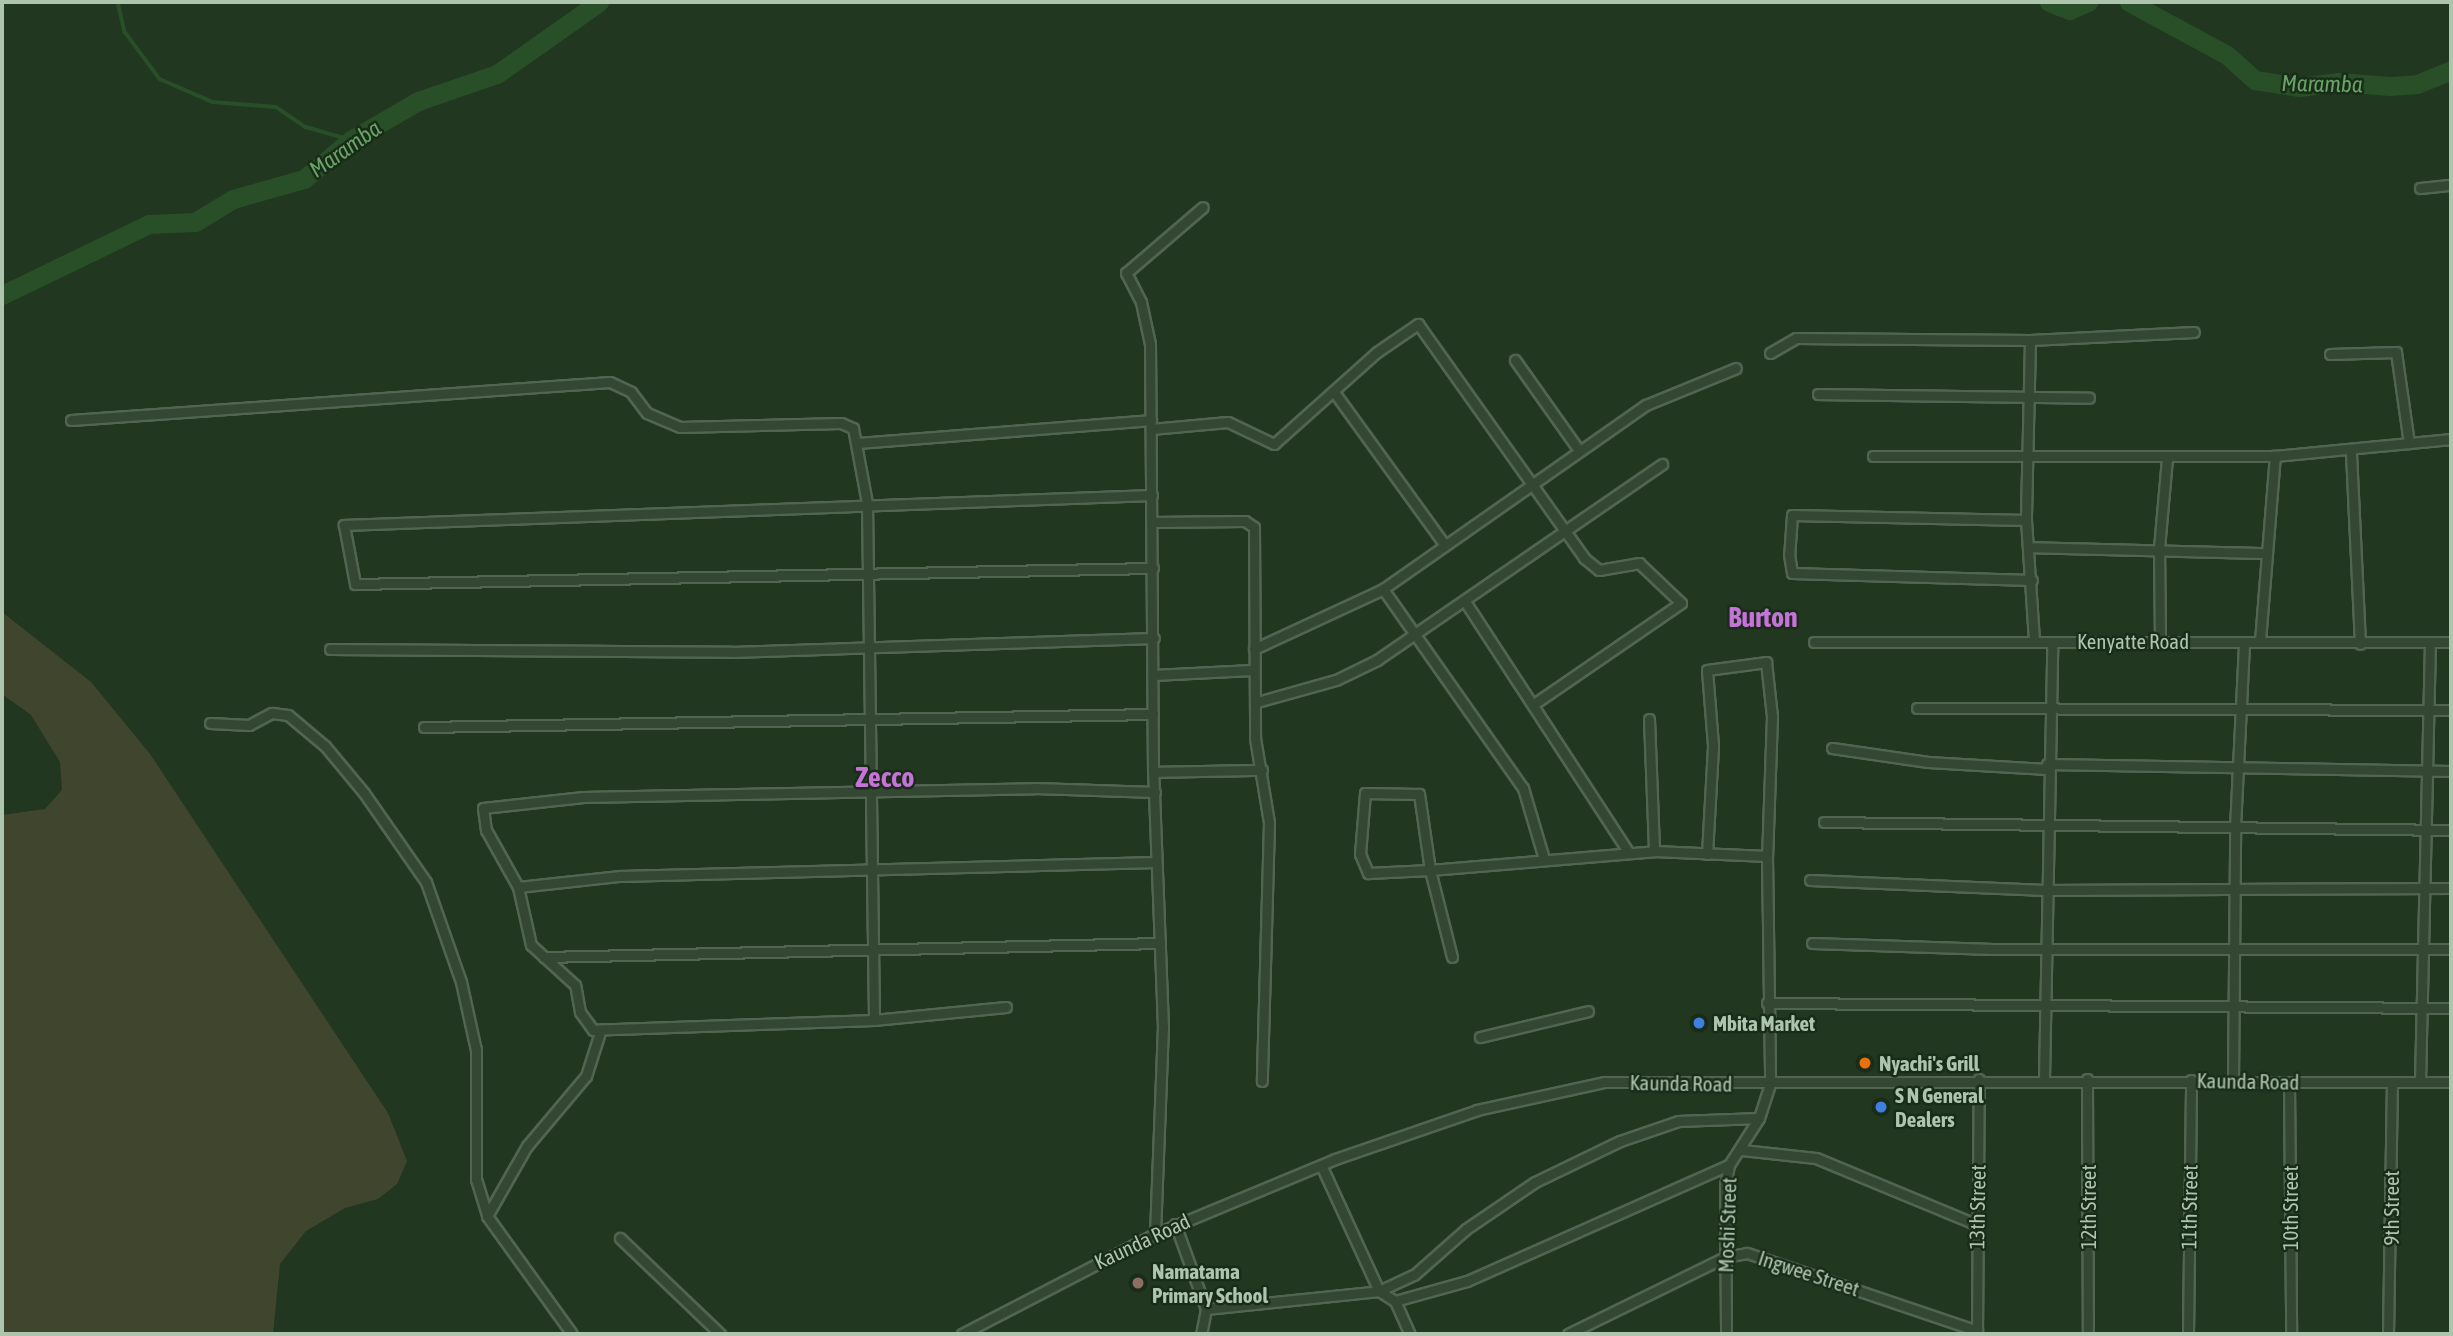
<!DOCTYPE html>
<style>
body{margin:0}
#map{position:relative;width:2453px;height:1336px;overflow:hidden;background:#213720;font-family:"Asap Condensed",sans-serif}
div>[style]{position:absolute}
.green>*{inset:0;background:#40452e}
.stream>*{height:3.5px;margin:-1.75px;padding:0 1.75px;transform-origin:1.75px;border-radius:1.75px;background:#294f28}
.river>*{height:19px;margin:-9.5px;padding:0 9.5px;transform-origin:9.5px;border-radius:9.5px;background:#294f28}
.roads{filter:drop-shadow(2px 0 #516551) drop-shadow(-2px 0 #516551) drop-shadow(0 2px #516551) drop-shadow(0 -2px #516551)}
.minor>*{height:9px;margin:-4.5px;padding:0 4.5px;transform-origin:4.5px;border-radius:4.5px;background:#344733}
.dots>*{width:19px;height:19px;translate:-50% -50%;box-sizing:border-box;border:4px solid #192c19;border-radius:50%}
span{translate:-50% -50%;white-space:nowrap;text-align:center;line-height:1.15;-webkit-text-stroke:5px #192c19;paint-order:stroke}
.street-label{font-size:21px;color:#adc4ad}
.poi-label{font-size:21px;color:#adc4ad;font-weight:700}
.left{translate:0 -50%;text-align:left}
.water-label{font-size:23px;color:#69a466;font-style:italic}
.district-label{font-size:28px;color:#c673d9;font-weight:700}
.frame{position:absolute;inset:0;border:4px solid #adc4ad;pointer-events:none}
</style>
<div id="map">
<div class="green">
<i style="clip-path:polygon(2px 612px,91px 682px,150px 754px,388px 1113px,407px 1161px,397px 1184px,378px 1199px,345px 1208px,306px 1231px,280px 1264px,273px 1334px,2px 1334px,2px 815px,45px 809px,62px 790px,60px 762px,31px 715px,2px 694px)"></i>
</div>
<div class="stream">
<i style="left:118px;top:2px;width:31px;rotate:77deg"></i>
<i style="left:125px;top:32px;width:59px;rotate:53.3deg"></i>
<i style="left:160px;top:79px;width:58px;rotate:23.5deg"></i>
<i style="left:213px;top:102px;width:63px;rotate:4.5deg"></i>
<i style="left:276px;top:107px;width:36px;rotate:34deg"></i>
<i style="left:306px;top:127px;width:47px;rotate:16.1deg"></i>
</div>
<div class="river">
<i style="left:2049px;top:2px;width:22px;rotate:22deg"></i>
<i style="left:2069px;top:10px;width:21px;rotate:-23deg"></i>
<i style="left:2129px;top:2px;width:111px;rotate:28.4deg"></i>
<i style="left:2227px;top:55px;width:38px;rotate:42deg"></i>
<i style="left:2255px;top:80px;width:45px;rotate:9deg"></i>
<i style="left:2299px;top:87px;width:39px;rotate:-7deg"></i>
<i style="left:2338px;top:82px;width:52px;rotate:4.4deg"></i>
<i style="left:2390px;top:86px;width:27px;rotate:-4deg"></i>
<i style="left:2417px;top:84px;width:37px;rotate:-22deg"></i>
<i style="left:2px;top:295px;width:163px;rotate:-25.8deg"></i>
<i style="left:149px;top:224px;width:46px;rotate:-2.5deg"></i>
<i style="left:195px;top:222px;width:44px;rotate:-31.2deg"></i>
<i style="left:233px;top:199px;width:74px;rotate:-15.7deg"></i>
<i style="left:304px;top:179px;width:61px;rotate:-39.7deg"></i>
<i style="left:351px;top:140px;width:78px;rotate:-30.2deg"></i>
<i style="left:418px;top:101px;width:83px;rotate:-18.9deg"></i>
<i style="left:497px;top:74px;width:125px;rotate:-35.2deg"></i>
</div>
<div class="roads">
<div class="minor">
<i style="left:2420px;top:188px;width:31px;rotate:-6deg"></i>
<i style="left:2030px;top:340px;width:180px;rotate:91.3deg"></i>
<i style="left:2026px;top:520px;width:121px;rotate:86.2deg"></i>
<i style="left:1770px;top:353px;width:30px;rotate:-30deg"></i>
<i style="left:1796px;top:338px;width:234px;rotate:0.5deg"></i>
<i style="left:2030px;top:340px;width:164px;rotate:-2.8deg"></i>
<i style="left:2330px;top:354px;width:66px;rotate:-1.7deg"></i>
<i style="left:2396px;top:352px;width:92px;rotate:81.9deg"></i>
<i style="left:1515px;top:360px;width:109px;rotate:54.7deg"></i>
<i style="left:1334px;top:392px;width:188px;rotate:54.1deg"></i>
<i style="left:1818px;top:394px;width:271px;rotate:0.8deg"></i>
<i style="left:71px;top:420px;width:540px;rotate:-4.03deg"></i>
<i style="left:610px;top:382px;width:23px;rotate:25deg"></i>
<i style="left:631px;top:392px;width:26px;rotate:53deg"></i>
<i style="left:647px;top:413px;width:36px;rotate:23deg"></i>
<i style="left:680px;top:427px;width:161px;rotate:-1.4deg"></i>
<i style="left:841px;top:423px;width:13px;rotate:23deg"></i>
<i style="left:853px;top:428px;width:76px;rotate:79.4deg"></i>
<i style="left:867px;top:503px;width:517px;rotate:89.22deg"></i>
<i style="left:1151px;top:429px;width:77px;rotate:-5.2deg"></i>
<i style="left:1228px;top:422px;width:51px;rotate:25.6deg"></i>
<i style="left:1274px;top:444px;width:138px;rotate:-41.8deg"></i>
<i style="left:1377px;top:352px;width:50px;rotate:-34.3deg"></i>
<i style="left:1418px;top:324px;width:287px;rotate:54.6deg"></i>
<i style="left:1584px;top:558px;width:19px;rotate:39deg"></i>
<i style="left:1599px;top:570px;width:41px;rotate:-9.9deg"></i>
<i style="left:1639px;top:563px;width:58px;rotate:43.6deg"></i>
<i style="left:1681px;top:603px;width:178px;rotate:145.5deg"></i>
<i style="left:859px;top:443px;width:293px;rotate:-4.5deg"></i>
<i style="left:2351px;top:453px;width:191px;rotate:87.3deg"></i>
<i style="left:1873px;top:456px;width:402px"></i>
<i style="left:2275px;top:456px;width:177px;rotate:-5.5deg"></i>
<i style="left:1152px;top:495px;width:809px;rotate:177.87deg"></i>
<i style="left:344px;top:525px;width:60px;rotate:79.4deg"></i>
<i style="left:355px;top:584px;width:798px;rotate:-1.15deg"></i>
<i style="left:2026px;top:520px;width:234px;rotate:-178.8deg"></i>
<i style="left:1792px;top:515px;width:39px;rotate:94deg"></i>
<i style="left:1789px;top:554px;width:19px;rotate:81deg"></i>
<i style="left:1792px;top:573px;width:240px;rotate:1.7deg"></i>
<i style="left:1152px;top:522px;width:93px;rotate:-0.6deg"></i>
<i style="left:1245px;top:521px;width:11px;rotate:34deg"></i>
<i style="left:1254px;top:527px;width:211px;rotate:89.7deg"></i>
<i style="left:1255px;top:738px;width:86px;rotate:80.6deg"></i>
<i style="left:1269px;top:823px;width:258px;rotate:91.6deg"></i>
<i style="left:2028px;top:547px;width:237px;rotate:1.5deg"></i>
<i style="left:1383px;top:589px;width:243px;rotate:54.9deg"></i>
<i style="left:1523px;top:788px;width:74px;rotate:73.5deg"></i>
<i style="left:1466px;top:603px;width:298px;rotate:56.9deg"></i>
<i style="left:2160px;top:640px;width:92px;rotate:-90.6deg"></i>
<i style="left:2159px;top:548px;width:90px;rotate:-84.9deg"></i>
<i style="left:2260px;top:641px;width:186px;rotate:-85.4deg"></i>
<i style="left:1814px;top:642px;width:637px"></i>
<i style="left:330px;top:649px;width:402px;rotate:0.4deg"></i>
<i style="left:732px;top:652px;width:422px;rotate:-1.9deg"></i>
<i style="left:1254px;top:649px;width:142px;rotate:-24.9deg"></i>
<i style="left:1383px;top:589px;width:321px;rotate:-35deg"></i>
<i style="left:1646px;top:405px;width:97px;rotate:-22.3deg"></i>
<i style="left:1153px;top:675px;width:99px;rotate:-2.9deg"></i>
<i style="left:1257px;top:702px;width:82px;rotate:-15.6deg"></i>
<i style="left:1336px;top:680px;width:46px;rotate:-26deg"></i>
<i style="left:1377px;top:660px;width:346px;rotate:-34.5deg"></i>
<i style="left:1917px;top:708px;width:534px;rotate:0.21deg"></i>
<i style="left:1649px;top:719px;width:132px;rotate:87.8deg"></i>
<i style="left:210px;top:723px;width:39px;rotate:3deg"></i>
<i style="left:249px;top:725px;width:26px;rotate:-28deg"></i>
<i style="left:272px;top:713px;width:16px;rotate:7deg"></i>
<i style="left:288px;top:715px;width:48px;rotate:40deg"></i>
<i style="left:325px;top:746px;width:61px;rotate:50.3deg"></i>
<i style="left:364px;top:793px;width:108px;rotate:55.1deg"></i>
<i style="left:426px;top:882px;width:106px;rotate:70.7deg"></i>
<i style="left:461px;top:982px;width:70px;rotate:77.6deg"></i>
<i style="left:476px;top:1050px;width:129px;rotate:90deg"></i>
<i style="left:476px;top:1179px;width:39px;rotate:73deg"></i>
<i style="left:487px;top:1216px;width:145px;rotate:54.2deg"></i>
<i style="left:424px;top:727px;width:729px;rotate:-1.02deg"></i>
<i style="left:1832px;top:748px;width:97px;rotate:8.3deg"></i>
<i style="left:1928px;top:762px;width:119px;rotate:3.4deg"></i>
<i style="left:2047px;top:764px;width:404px;rotate:1deg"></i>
<i style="left:1153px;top:772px;width:109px;rotate:-1.1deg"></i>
<i style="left:1824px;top:822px;width:627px;rotate:0.73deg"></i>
<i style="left:1707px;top:854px;width:109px;rotate:-86.8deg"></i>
<i style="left:1713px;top:745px;width:75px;rotate:-94.6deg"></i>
<i style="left:1707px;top:670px;width:60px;rotate:-7.7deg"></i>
<i style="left:1766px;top:662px;width:54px;rotate:83.7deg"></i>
<i style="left:1772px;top:716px;width:140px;rotate:92deg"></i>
<i style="left:1810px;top:880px;width:236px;rotate:2.4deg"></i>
<i style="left:2046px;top:890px;width:405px;rotate:-0.3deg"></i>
<i style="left:518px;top:887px;width:103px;rotate:-6.2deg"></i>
<i style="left:620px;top:876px;width:536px;rotate:-1.5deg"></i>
<i style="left:1812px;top:943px;width:181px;rotate:1.9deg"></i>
<i style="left:1993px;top:949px;width:458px"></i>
<i style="left:544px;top:957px;width:616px;rotate:-1.3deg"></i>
<i style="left:1452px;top:957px;width:90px;rotate:-104.2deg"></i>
<i style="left:1430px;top:870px;width:77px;rotate:-98.2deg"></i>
<i style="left:1419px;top:794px;width:54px;rotate:-178.9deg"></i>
<i style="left:1365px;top:793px;width:61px;rotate:94.7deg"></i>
<i style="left:1360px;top:854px;width:21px;rotate:67deg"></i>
<i style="left:1368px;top:873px;width:62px;rotate:-2.8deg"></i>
<i style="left:1430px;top:870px;width:225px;rotate:-4.8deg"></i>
<i style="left:1654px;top:851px;width:113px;rotate:2.5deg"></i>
<i style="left:1767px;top:856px;width:228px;rotate:89.2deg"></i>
<i style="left:1770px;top:1084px;width:36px;rotate:108deg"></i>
<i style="left:1759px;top:1118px;width:56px;rotate:122.6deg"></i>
<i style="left:1729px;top:1165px;width:20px;rotate:101deg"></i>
<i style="left:1725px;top:1185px;width:149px;rotate:89.6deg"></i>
<i style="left:1767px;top:1003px;width:684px;rotate:0.42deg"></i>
<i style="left:1006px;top:1007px;width:133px;rotate:174.4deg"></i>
<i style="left:874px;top:1020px;width:281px;rotate:178deg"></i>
<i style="left:593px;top:1030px;width:22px;rotate:-126deg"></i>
<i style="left:580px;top:1012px;width:27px;rotate:-100deg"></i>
<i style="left:575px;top:985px;width:59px;rotate:-137.7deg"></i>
<i style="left:531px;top:945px;width:59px;rotate:-102.6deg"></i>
<i style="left:518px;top:887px;width:65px;rotate:-119.3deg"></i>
<i style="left:486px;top:830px;width:22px;rotate:-98deg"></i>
<i style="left:483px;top:808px;width:101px;rotate:-6.3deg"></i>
<i style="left:583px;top:797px;width:451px;rotate:-1.1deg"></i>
<i style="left:1034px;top:788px;width:121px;rotate:1.9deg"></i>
<i style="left:1480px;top:1037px;width:111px;rotate:-13.5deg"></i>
<i style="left:2044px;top:1078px;width:436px;rotate:-88.9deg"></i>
<i style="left:2087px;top:1079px;width:255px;rotate:89.8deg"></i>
<i style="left:2233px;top:1080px;width:252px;rotate:-89.5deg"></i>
<i style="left:2235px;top:828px;width:186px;rotate:-87.2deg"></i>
<i style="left:2289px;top:1082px;width:252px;rotate:89.5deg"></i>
<i style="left:2420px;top:1082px;width:440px;rotate:-88.7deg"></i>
<i style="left:1742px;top:1150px;width:74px;rotate:6.2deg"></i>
<i style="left:1816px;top:1158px;width:172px;rotate:22.5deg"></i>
<i style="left:1321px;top:1165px;width:139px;rotate:65.3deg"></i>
<i style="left:1379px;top:1291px;width:19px;rotate:32deg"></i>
<i style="left:1395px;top:1301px;width:36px;rotate:66deg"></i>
<i style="left:487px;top:1216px;width:81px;rotate:-60.3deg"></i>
<i style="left:527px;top:1146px;width:92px;rotate:-49.9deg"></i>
<i style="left:586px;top:1076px;width:46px;rotate:-72.3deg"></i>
<i style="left:1175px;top:1224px;width:90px;rotate:70deg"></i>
<i style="left:1206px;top:1309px;width:25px;rotate:101deg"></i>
<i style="left:1155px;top:1234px;width:207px;rotate:-87.8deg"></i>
<i style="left:1163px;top:1027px;width:255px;rotate:-92.2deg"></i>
<i style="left:1153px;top:772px;width:428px;rotate:-90.4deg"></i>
<i style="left:1150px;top:344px;width:43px;rotate:-102.1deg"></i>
<i style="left:1141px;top:302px;width:33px;rotate:-117deg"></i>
<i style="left:1126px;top:273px;width:101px;rotate:-40.6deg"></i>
<i style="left:620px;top:1238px;width:139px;rotate:43.8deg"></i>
<i style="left:1395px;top:1301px;width:75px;rotate:-15.5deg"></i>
<i style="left:1467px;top:1281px;width:287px;rotate:-23.9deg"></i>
<i style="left:1206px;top:1309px;width:174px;rotate:-5.9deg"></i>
<i style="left:1379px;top:1291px;width:38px;rotate:-25deg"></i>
<i style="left:1414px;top:1275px;width:69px;rotate:-41.5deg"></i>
<i style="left:1466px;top:1229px;width:83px;rotate:-34.3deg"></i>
<i style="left:1535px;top:1182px;width:94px;rotate:-25.8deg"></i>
<i style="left:1620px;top:1141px;width:61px;rotate:-19deg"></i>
<i style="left:1678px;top:1121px;width:81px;rotate:-2.1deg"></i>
<i style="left:962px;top:1334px;width:217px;rotate:-27.4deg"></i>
<i style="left:1155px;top:1234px;width:195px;rotate:-22.6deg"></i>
<i style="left:1335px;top:1159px;width:150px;rotate:-19deg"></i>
<i style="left:1477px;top:1110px;width:130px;rotate:-12.4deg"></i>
<i style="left:1604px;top:1082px;width:847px"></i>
<i style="left:1568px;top:1334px;width:175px;rotate:-26.1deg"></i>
<i style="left:1725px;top:1257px;width:22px;rotate:-10deg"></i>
<i style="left:1747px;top:1253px;width:243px;rotate:18.7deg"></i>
<i style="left:1977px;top:1334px;width:255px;rotate:-89.6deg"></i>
<i style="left:2188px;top:1334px;width:254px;rotate:-89.3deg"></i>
<i style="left:2388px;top:1334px;width:252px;rotate:-89.1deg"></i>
</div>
</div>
<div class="dots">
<i style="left:1699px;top:1023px;background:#3f7fe0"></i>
<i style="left:1865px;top:1063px;background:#e8710a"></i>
<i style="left:1881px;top:1107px;background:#3f7fe0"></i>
<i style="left:1138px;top:1283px;background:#8d6e63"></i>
</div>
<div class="street-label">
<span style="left:2133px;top:641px">Kenyatte Road</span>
<span style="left:2248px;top:1081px;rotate:1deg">Kaunda Road</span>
<span style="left:1681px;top:1083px;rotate:1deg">Kaunda Road</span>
<span style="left:1977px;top:1207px;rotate:-89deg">13th Street</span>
<span style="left:2088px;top:1207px;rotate:-90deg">12th Street</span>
<span style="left:2189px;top:1207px;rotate:-89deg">11th Street</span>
<span style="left:2290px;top:1208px;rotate:-90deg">10th Street</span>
<span style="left:2391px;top:1208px;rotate:-90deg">9th Street</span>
<span style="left:1727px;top:1225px;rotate:-88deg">Moshi Street</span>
<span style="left:1142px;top:1241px;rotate:-25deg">Kaunda Road</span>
<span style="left:1809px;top:1273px;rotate:18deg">Ingwee Street</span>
</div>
<div class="poi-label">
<span class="left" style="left:1713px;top:1023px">Mbita Market</span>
<span class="left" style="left:1879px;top:1063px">Nyachi's Grill</span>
<span class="left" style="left:1895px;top:1107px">S N General<br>Dealers</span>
<span class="left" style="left:1152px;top:1283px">Namatama<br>Primary School</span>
</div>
<div class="water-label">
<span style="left:2322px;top:84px;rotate:1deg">Maramba</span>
<span style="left:345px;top:149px;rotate:-35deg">Maramba</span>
</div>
<div class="district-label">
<span style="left:1763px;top:617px">Burton</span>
<span style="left:885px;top:777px">Zecco</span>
</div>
<div class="frame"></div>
</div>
